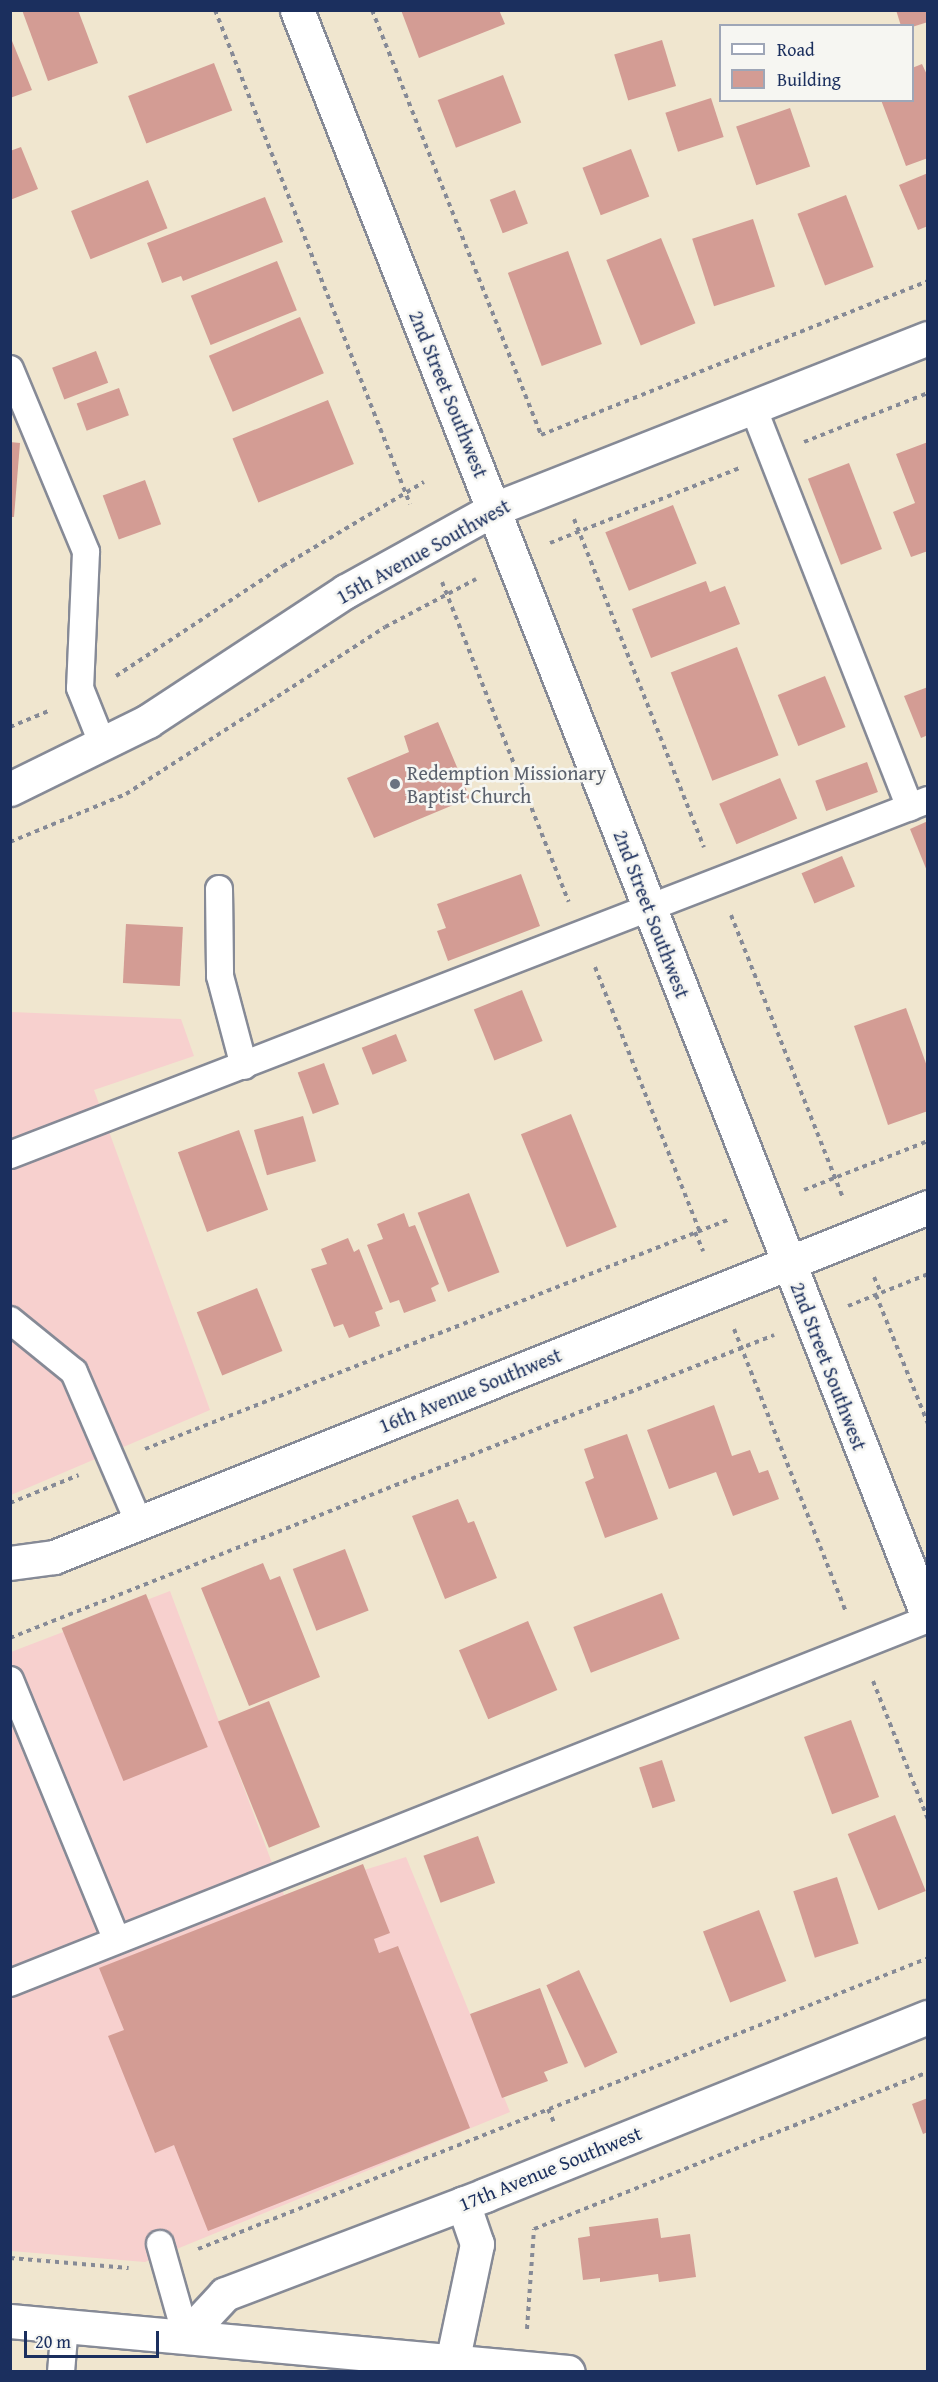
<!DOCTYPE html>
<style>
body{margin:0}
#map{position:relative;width:938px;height:2382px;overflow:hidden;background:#f0e6cf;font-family:"Gentium Book Plus",serif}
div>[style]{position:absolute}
.built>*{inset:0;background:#f7d0ce}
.building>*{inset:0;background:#d39c94;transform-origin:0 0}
.path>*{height:4px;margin-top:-2px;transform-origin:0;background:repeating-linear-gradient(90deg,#868a96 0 4.5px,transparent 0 9px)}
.roads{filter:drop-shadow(2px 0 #868a96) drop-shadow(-2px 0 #868a96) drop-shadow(0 2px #868a96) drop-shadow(0 -2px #868a96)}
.lane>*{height:26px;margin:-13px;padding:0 13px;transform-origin:13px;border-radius:13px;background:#fff}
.street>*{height:33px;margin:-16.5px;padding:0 16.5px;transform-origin:16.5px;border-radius:16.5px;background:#fff}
.secondary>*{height:33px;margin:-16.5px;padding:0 16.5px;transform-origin:16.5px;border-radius:16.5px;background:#fff}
.dots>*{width:16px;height:16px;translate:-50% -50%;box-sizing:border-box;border:3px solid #f6f6f2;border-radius:50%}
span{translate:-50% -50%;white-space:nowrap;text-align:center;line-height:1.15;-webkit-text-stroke:5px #f6f6f2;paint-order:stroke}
.street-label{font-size:20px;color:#1b2f5e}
.worship-label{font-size:20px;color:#5b616d}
.left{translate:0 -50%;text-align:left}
.frame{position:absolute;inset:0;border:12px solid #1b2f5e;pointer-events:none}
.legend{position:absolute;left:719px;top:24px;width:195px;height:78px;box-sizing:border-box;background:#f6f6f2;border:2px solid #9ea6b7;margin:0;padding:8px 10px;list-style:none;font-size:18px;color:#1b2f5e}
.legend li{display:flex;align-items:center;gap:12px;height:30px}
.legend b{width:30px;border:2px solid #9ea6b7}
.scale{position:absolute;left:24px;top:2331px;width:135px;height:27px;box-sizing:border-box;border:3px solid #1b2f5e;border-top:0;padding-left:8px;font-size:18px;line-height:21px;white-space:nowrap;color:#1b2f5e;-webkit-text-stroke:4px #f6f6f2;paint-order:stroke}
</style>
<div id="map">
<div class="built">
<i style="clip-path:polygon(11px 1012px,181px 1019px,194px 1056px,94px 1090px,210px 1410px,11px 1495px)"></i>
<i style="clip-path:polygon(170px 1591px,284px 1895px,406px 1857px,510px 2112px,145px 2262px,11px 2251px,11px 1652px)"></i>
</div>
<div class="building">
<i style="clip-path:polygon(22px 10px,78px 10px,98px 63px,48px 81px)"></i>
<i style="clip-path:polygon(401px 10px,499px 10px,505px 24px,419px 58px)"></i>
<i style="clip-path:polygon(896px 10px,928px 10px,928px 22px,912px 27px,901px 26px)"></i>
<i style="clip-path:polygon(10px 36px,32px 90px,10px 98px)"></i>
<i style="left:662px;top:40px;width:48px;height:50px;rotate:73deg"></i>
<i style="left:214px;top:63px;width:51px;height:92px;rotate:69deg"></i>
<i style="clip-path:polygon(922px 64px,928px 77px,928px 158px,906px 166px,881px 100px,912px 100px,912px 68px)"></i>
<i style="left:503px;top:75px;width:51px;height:70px;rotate:69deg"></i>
<i style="left:711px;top:98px;width:41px;height:48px;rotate:72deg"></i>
<i style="left:790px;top:108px;width:62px;height:57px;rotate:71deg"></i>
<i style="clip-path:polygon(21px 147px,38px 189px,10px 200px,10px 151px)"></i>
<i style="left:631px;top:149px;width:51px;height:52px;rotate:69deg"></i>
<i style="clip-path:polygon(928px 173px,928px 226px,918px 230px,899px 185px)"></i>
<i style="left:148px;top:180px;width:52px;height:83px;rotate:68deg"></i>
<i style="left:515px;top:190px;width:36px;height:27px;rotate:69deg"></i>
<i style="left:846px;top:195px;width:77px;height:52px;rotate:69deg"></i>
<i style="clip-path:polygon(265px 197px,283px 242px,183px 281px,181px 276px,162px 283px,147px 243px)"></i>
<i style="left:753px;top:219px;width:71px;height:64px;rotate:72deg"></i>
<i style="left:661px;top:238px;width:92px;height:59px;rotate:68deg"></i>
<i style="left:568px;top:251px;width:99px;height:64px;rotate:70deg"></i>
<i style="left:277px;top:261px;width:53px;height:93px;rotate:68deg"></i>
<i style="left:300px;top:317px;width:61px;height:99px;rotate:67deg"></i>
<i style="left:96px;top:351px;width:34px;height:47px;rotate:69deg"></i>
<i style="left:119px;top:388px;width:29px;height:45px;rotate:70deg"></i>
<i style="left:328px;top:400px;width:69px;height:103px;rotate:68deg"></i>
<i style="clip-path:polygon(10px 442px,20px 443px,14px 517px,10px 517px)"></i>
<i style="clip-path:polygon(928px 442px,928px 551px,911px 557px,893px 512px,915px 503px,896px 454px)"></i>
<i style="left:849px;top:463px;width:92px;height:44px;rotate:69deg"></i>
<i style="left:145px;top:480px;width:47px;height:45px;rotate:70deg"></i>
<i style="left:673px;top:505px;width:63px;height:73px;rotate:68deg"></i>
<i style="clip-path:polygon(706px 581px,710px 592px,725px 586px,740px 624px,651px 658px,632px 609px)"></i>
<i style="left:737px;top:647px;width:116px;height:71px;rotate:69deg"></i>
<i style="left:825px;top:676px;width:55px;height:51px;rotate:68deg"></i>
<i style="clip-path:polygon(928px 687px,928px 735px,921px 738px,904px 696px)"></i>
<i style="clip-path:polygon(438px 722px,470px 798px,374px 838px,347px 778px,409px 752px,404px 736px)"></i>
<i style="left:867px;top:762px;width:32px;height:55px;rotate:70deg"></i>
<i style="left:780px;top:778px;width:44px;height:66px;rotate:67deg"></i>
<i style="clip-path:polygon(928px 821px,928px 871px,927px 871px,910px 829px)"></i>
<i style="left:842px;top:856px;width:33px;height:44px;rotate:67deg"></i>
<i style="clip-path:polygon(521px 874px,540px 926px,448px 961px,437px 931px,446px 928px,437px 904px)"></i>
<i style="left:126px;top:924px;width:57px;height:59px;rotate:3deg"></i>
<i style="left:522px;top:990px;width:55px;height:52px;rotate:68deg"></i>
<i style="clip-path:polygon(906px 1008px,928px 1069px,928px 1111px,888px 1125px,854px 1026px)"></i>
<i style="left:396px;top:1034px;width:29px;height:37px;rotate:68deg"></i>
<i style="left:324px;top:1063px;width:44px;height:28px;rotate:70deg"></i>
<i style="left:571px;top:1114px;width:122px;height:54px;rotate:68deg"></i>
<i style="left:303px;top:1116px;width:47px;height:51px;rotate:74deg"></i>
<i style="left:239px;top:1130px;width:85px;height:65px;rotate:70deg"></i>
<i style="left:469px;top:1193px;width:85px;height:55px;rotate:69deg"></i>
<i style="clip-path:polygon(404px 1213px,409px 1227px,415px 1225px,439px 1284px,431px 1288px,436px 1301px,404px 1313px,399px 1300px,390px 1303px,367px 1245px,383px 1239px,377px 1224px)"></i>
<i style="clip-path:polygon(348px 1238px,354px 1252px,359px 1249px,383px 1309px,375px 1312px,380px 1326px,349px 1338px,343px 1324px,334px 1327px,311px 1269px,327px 1264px,321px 1249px)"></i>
<i style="left:257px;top:1288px;width:68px;height:65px;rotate:68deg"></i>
<i style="clip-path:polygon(714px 1405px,732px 1456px,750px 1450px,759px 1473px,768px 1470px,779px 1499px,733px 1516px,716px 1472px,669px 1489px,647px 1430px)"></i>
<i style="clip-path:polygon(627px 1434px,658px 1519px,605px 1538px,585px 1482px,594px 1478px,584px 1449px)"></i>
<i style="clip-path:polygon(458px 1499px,468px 1523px,474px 1521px,497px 1578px,445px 1599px,412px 1516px)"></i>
<i style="left:345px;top:1549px;width:66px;height:56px;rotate:69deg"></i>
<i style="clip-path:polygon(263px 1563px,270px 1580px,280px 1576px,320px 1677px,249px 1706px,201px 1588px)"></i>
<i style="left:662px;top:1593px;width:49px;height:95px;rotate:69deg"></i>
<i style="left:146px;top:1594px;width:165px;height:91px;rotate:68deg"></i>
<i style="left:528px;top:1621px;width:75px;height:75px;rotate:67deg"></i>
<i style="left:269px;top:1701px;width:136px;height:55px;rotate:68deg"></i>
<i style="left:851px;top:1720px;width:82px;height:50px;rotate:70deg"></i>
<i style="left:662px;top:1760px;width:43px;height:24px;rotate:72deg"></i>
<i style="left:895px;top:1815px;width:82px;height:51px;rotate:68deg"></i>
<i style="left:478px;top:1836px;width:50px;height:58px;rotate:70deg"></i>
<i style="clip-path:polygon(363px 1864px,390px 1933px,374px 1939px,379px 1953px,398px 1946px,470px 2128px,208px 2231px,174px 2145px,155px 2153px,108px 2036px,124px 2030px,99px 1968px)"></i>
<i style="left:837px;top:1877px;width:70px;height:46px;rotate:72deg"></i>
<i style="left:759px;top:1910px;width:76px;height:60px;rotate:69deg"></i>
<i style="left:579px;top:1970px;width:91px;height:36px;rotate:65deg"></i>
<i style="clip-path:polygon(540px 1988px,568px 2063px,544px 2072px,548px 2081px,502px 2098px,470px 2014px)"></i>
<i style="clip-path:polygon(928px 2098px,928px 2132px,923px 2134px,912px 2104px)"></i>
<i style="clip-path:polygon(658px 2218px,661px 2238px,690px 2234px,696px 2277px,659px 2282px,658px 2274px,600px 2282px,600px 2278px,583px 2280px,578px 2238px,590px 2236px,589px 2227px)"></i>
</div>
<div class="path">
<i style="left:215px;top:10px;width:531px;rotate:68.46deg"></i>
<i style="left:372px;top:10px;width:457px;rotate:68.3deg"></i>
<i style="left:541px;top:435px;width:417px;rotate:-21.7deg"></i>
<i style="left:804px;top:442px;width:133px;rotate:-21.6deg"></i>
<i style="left:574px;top:519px;width:353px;rotate:68.4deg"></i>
<i style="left:550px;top:543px;width:203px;rotate:-21.6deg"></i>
<i style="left:442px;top:582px;width:344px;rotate:68.4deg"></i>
<i style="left:116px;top:676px;width:200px;rotate:-33.4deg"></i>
<i style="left:283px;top:566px;width:164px;rotate:-30.8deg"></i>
<i style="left:10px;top:727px;width:44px;rotate:-22.5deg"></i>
<i style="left:10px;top:842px;width:126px;rotate:-22.5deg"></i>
<i style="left:126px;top:794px;width:308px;rotate:-32.8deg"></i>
<i style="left:385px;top:627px;width:103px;rotate:-27.8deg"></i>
<i style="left:731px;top:915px;width:304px;rotate:68.4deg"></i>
<i style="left:595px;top:967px;width:283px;rotate:68.4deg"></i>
<i style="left:804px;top:1190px;width:133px;rotate:-21.6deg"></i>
<i style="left:695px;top:1232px;width:21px;rotate:67deg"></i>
<i style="left:874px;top:1277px;width:17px;rotate:66deg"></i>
<i style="left:876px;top:1295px;width:139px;rotate:68deg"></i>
<i style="left:848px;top:1306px;width:86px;rotate:-21.8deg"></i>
<i style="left:734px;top:1329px;width:304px;rotate:68.4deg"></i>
<i style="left:145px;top:1449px;width:629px;rotate:-21.46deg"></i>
<i style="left:10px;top:1503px;width:74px;rotate:-22.1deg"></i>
<i style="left:10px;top:1638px;width:822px;rotate:-21.63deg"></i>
<i style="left:873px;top:1681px;width:149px;rotate:68.3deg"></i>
<i style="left:548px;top:2109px;width:17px;rotate:66deg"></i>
<i style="left:198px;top:2249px;width:786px;rotate:-21.73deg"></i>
<i style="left:10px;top:2258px;width:119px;rotate:4.8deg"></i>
<i style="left:527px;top:2329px;width:100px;rotate:-86deg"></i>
<i style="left:534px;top:2229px;width:424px;rotate:-21.7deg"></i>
</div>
<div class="roads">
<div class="lane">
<i style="left:10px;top:369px;width:198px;rotate:67.4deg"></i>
<i style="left:86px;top:552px;width:136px;rotate:92.5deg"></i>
<i style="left:80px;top:688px;width:59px;rotate:68.2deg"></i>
<i style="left:753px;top:407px;width:430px;rotate:68.6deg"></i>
<i style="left:219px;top:889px;width:87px;rotate:89.3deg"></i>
<i style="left:220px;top:976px;width:93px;rotate:75.1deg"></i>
<i style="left:10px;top:1155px;width:984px;rotate:-21.14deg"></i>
<i style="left:10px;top:1320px;width:82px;rotate:39.1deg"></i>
<i style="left:74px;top:1372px;width:164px;rotate:66.7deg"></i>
<i style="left:10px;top:1680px;width:279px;rotate:67.7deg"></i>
<i style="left:10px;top:1983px;width:988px;rotate:-21.63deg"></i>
<i style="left:160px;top:2244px;width:96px;rotate:74.2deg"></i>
<i style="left:61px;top:2372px;width:47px;rotate:-85.1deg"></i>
</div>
<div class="street">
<i style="left:297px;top:10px;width:1726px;rotate:68.56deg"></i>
<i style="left:10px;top:2321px;width:560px;rotate:5.22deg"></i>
<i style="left:186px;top:2336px;width:57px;rotate:-47.1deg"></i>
<i style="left:225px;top:2294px;width:278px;rotate:-20.8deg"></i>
<i style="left:485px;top:2195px;width:477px;rotate:-21.9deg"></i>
<i style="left:450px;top:2372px;width:131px;rotate:-78.1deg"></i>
<i style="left:477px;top:2244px;width:43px;rotate:-108.9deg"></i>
</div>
<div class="secondary">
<i style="left:10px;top:789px;width:154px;rotate:-26.2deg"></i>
<i style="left:148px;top:721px;width:237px;rotate:-33.3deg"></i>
<i style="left:346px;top:591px;width:169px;rotate:-29deg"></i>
<i style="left:494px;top:509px;width:466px;rotate:-21.5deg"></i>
<i style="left:10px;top:1563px;width:44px;rotate:-7.8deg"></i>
<i style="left:54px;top:1557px;width:941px;rotate:-21.82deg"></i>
</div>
</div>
<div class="dots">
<i style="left:395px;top:784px;background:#6b7280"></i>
</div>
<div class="street-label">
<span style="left:449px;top:394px;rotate:68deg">2nd Street Southwest</span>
<span style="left:423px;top:551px;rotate:-29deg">15th Avenue Southwest</span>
<span style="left:652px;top:914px;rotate:69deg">2nd Street Southwest</span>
<span style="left:829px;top:1366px;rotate:69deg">2nd Street Southwest</span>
<span style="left:470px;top:1390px;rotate:-22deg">16th Avenue Southwest</span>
<span style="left:550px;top:2168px;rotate:-22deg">17th Avenue Southwest</span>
</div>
<div class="worship-label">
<span class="left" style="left:407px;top:784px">Redemption Missionary<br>Baptist Church</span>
</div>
<div class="frame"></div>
<ul class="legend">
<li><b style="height:8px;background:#fff"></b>Road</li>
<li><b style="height:16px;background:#d39c94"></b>Building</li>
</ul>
<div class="scale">20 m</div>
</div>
